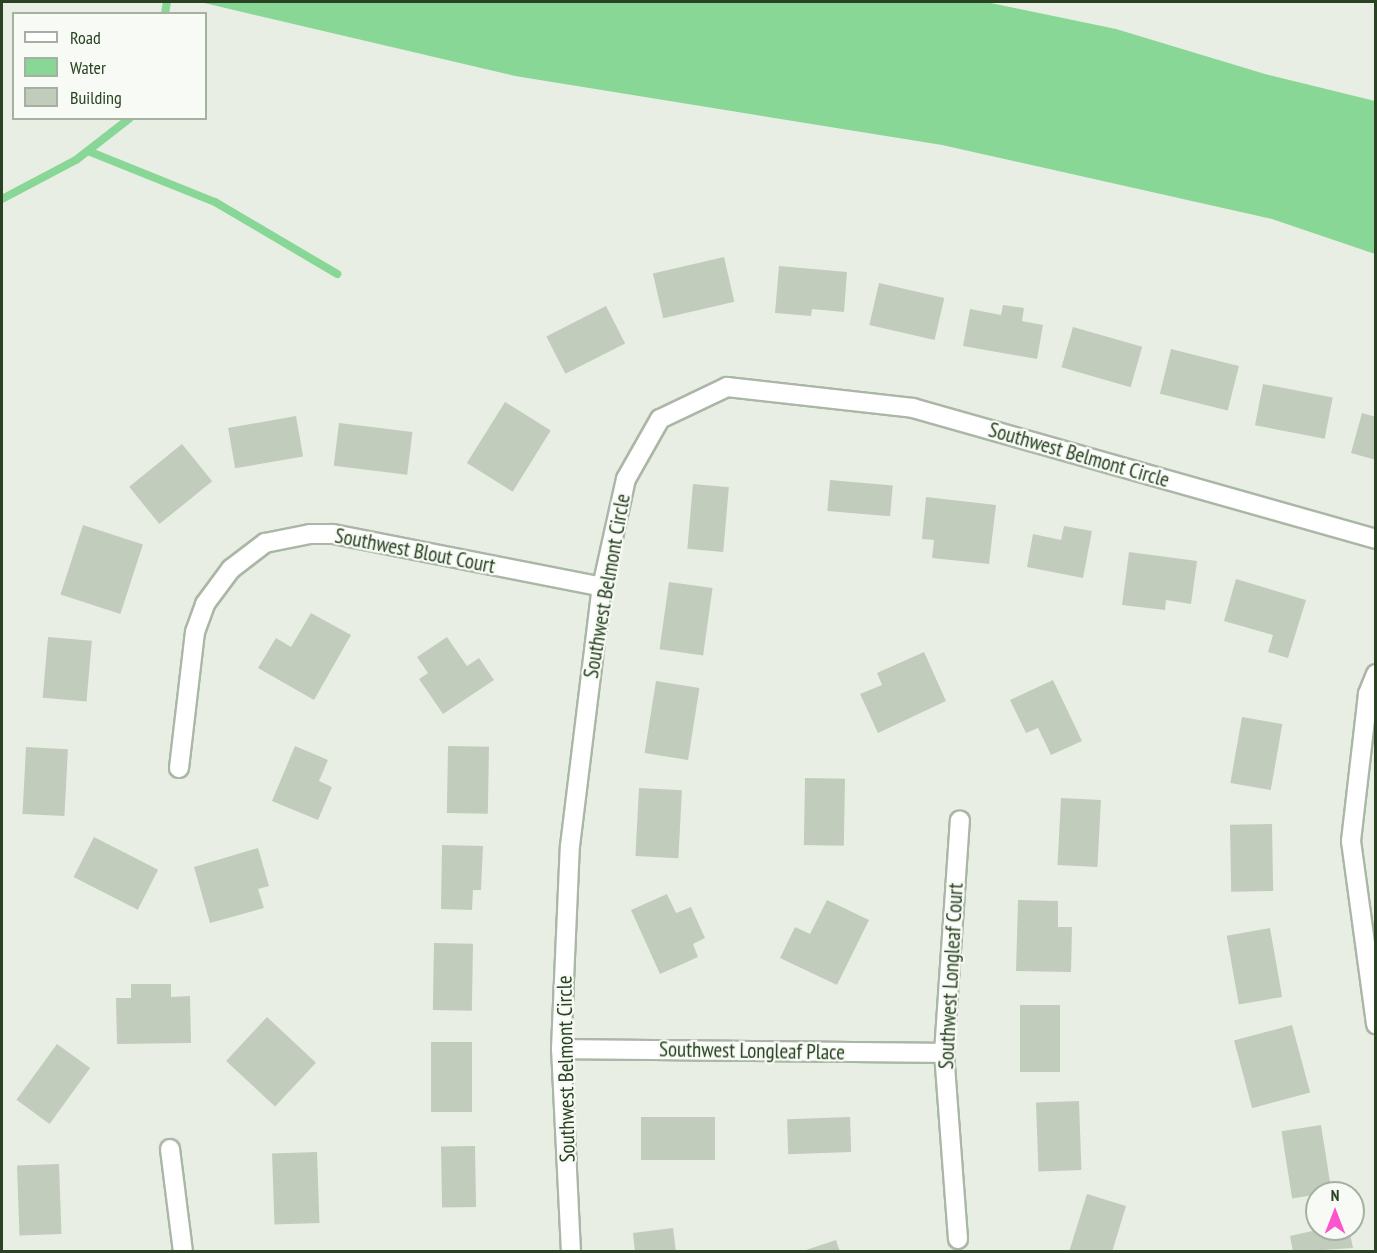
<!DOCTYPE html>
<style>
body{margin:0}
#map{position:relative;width:1377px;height:1253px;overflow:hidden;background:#e8eee4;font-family:"PT Sans Narrow",sans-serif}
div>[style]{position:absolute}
.water>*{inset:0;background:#88d797}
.stream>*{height:8px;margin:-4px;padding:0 4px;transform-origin:4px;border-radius:4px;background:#88d797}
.building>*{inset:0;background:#c2ccbc;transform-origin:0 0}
.roads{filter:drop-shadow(2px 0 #abb7a6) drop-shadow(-2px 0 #abb7a6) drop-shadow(0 2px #abb7a6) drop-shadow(0 -2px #abb7a6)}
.minor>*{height:18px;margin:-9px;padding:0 9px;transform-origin:9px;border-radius:9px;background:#fff}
span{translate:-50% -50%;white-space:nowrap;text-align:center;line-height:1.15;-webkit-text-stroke:4.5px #f7faf5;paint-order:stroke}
.street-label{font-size:21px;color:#294221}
.frame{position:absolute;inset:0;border:3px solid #294221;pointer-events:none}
.legend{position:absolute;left:12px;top:12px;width:195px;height:108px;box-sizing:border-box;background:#f7faf5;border:2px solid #a5b0a0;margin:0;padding:8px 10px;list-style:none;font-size:18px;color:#294221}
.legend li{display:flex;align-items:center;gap:12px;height:30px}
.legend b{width:30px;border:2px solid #a5b0a0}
.north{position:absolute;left:1305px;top:1181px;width:60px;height:60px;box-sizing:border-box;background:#f7faf5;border:2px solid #a5b0a0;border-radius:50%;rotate:0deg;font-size:16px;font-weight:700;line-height:24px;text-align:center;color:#294221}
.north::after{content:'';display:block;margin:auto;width:21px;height:27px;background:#fc54cc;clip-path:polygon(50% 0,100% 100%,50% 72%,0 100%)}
</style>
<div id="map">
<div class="water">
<i style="clip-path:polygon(200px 2px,986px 2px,1116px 29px,1265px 74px,1375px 101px,1375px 254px,1272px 219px,942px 145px,515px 76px)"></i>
</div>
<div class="stream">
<i style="left:165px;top:14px;width:12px;rotate:-81deg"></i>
<i style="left:88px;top:151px;width:137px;rotate:21.9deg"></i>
<i style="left:215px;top:202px;width:142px;rotate:30.5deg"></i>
<i style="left:2px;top:199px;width:84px;rotate:-27.8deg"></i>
<i style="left:76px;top:160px;width:68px;rotate:-37.9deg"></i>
</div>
<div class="building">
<i style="left:724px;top:257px;width:46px;height:73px;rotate:77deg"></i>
<i style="clip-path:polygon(779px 266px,847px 272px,844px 312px,812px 309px,811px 316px,775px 313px)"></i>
<i style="left:879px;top:283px;width:67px;height:43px;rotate:13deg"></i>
<i style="clip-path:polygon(1003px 305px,1024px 308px,1022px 321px,1043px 325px,1037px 359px,963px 346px,970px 309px,1001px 315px)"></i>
<i style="left:606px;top:306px;width:42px;height:67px;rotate:63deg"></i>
<i style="left:1073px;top:327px;width:72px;height:42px;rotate:16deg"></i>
<i style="left:1171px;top:349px;width:70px;height:46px;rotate:14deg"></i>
<i style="left:1263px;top:384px;width:71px;height:42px;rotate:11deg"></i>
<i style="left:505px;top:402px;width:54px;height:72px;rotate:32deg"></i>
<i style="clip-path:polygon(1362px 413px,1376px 417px,1376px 460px,1351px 453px)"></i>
<i style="left:296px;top:416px;width:41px;height:69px;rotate:80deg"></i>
<i style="left:339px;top:423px;width:74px;height:43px;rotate:7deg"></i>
<i style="left:182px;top:444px;width:48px;height:68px;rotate:51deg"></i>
<i style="left:830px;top:480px;width:63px;height:31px;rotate:5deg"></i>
<i style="left:693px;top:484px;width:36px;height:65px;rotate:5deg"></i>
<i style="clip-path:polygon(926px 497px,996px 505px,989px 564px,932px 558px,934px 540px,922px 539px)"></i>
<i style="left:83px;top:525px;width:63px;height:73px;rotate:18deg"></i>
<i style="clip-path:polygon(1064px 526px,1092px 531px,1083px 578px,1027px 567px,1033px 534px,1061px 540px)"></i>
<i style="clip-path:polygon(1129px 552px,1197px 561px,1191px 604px,1166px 600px,1165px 610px,1122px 605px)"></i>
<i style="clip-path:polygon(1236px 579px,1306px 600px,1288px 658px,1268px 652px,1273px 635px,1224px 621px)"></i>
<i style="left:669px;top:582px;width:44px;height:68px;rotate:8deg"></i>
<i style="clip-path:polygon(311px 613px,351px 635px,314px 700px,258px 668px,276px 638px,291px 647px)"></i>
<i style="left:48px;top:637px;width:44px;height:61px;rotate:5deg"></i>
<i style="clip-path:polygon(447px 637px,467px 666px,479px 658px,494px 680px,443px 714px,419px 679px,428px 673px,417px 657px)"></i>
<i style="clip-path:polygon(924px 652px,946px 701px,878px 733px,860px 694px,882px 685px,877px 673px)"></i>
<i style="clip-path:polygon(1053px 680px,1082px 741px,1051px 755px,1038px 728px,1026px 733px,1010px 700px)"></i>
<i style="left:656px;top:681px;width:44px;height:73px;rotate:9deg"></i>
<i style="left:1242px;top:717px;width:41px;height:67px;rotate:10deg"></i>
<i style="clip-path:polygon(295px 746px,328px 760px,319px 781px,332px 787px,318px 820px,272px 801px)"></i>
<i style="left:448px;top:746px;width:41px;height:67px;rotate:1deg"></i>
<i style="left:26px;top:747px;width:42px;height:67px;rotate:3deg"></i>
<i style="left:805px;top:778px;width:40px;height:67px;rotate:1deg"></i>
<i style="left:639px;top:788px;width:43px;height:68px;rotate:3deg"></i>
<i style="left:1061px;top:798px;width:40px;height:67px;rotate:3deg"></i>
<i style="left:1272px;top:824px;width:67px;height:42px;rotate:89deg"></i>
<i style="left:94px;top:837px;width:72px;height:45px;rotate:27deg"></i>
<i style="clip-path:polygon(442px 845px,483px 846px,481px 890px,473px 890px,472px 910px,441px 909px)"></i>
<i style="clip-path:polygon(258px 848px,269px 886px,258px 889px,264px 908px,210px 923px,194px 867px)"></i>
<i style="clip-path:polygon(667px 894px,676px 913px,691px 907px,705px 938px,693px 944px,698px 957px,660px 974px,631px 910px)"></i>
<i style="clip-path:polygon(827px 900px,869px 920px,837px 985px,780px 958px,795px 927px,810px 934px)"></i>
<i style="clip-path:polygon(1018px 900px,1058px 901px,1058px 927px,1072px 927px,1071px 972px,1016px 971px)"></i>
<i style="left:1270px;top:928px;width:70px;height:44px;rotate:80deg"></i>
<i style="left:434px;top:943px;width:39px;height:67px;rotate:1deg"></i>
<i style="clip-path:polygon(131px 984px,171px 984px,171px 997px,190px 996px,191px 1043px,117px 1044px,116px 998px,131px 998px)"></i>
<i style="left:1020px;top:1005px;width:40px;height:67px"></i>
<i style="left:267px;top:1017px;width:67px;height:60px;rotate:43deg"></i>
<i style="left:1292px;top:1025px;width:70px;height:60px;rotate:75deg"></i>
<i style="left:431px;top:1042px;width:41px;height:70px"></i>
<i style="left:57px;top:1044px;width:41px;height:69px;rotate:36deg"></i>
<i style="left:1079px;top:1101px;width:69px;height:43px;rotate:88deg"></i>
<i style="left:715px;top:1117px;width:43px;height:74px;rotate:90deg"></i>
<i style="left:850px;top:1117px;width:35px;height:63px;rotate:88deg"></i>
<i style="left:1321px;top:1125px;width:68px;height:40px;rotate:81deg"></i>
<i style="left:475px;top:1146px;width:61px;height:34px;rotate:89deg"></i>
<i style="left:317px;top:1152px;width:71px;height:45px;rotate:88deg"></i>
<i style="left:59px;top:1164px;width:70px;height:42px;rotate:88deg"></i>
<i style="clip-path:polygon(1087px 1194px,1126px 1206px,1112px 1252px,1069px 1252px)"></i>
<i style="clip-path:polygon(673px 1228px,676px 1252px,635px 1252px,633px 1233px)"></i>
<i style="clip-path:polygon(1321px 1229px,1349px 1229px,1353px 1248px,1293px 1252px,1290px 1236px)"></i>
<i style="clip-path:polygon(836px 1240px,840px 1252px,803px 1252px,803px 1251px)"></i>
</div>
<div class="roads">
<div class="minor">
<i style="left:1376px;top:674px;width:22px;rotate:112deg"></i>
<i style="left:1368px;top:694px;width:148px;rotate:96.6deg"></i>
<i style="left:1351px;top:841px;width:185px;rotate:82.2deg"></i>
<i style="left:179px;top:768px;width:137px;rotate:-83.3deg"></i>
<i style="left:195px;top:632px;width:30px;rotate:-70deg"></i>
<i style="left:205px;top:604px;width:44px;rotate:-53.4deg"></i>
<i style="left:231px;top:569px;width:43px;rotate:-37.4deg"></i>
<i style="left:265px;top:543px;width:46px;rotate:-11.3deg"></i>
<i style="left:310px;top:534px;width:23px"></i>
<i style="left:333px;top:534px;width:274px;rotate:11.1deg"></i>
<i style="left:561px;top:1049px;width:383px;rotate:0.6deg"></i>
<i style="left:170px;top:1149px;width:104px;rotate:82.8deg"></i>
<i style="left:958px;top:1239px;width:187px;rotate:-94.3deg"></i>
<i style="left:944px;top:1053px;width:233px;rotate:-86.1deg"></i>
<i style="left:571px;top:1252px;width:203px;rotate:-92.8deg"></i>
<i style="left:561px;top:1049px;width:203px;rotate:-87.5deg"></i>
<i style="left:570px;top:846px;width:261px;rotate:-83deg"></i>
<i style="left:602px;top:587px;width:111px;rotate:-77.5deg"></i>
<i style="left:626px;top:479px;width:69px;rotate:-60.5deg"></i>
<i style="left:660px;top:419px;width:74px;rotate:-25.5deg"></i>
<i style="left:727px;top:387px;width:187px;rotate:6.4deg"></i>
<i style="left:913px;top:408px;width:481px;rotate:15.8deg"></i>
</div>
</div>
<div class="street-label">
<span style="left:1079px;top:455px;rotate:16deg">Southwest Belmont Circle</span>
<span style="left:415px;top:551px;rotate:11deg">Southwest Blout Court</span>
<span style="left:607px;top:586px;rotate:-80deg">Southwest Belmont Circle</span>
<span style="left:951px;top:976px;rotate:-87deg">Southwest Longleaf Court</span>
<span style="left:752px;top:1051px;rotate:1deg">Southwest Longleaf Place</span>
<span style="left:566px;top:1069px;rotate:-91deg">Southwest Belmont Circle</span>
</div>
<div class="frame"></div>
<ul class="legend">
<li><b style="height:8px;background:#fff"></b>Road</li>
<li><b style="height:16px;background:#88d797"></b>Water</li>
<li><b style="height:16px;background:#c2ccbc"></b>Building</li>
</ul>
<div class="north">N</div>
</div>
